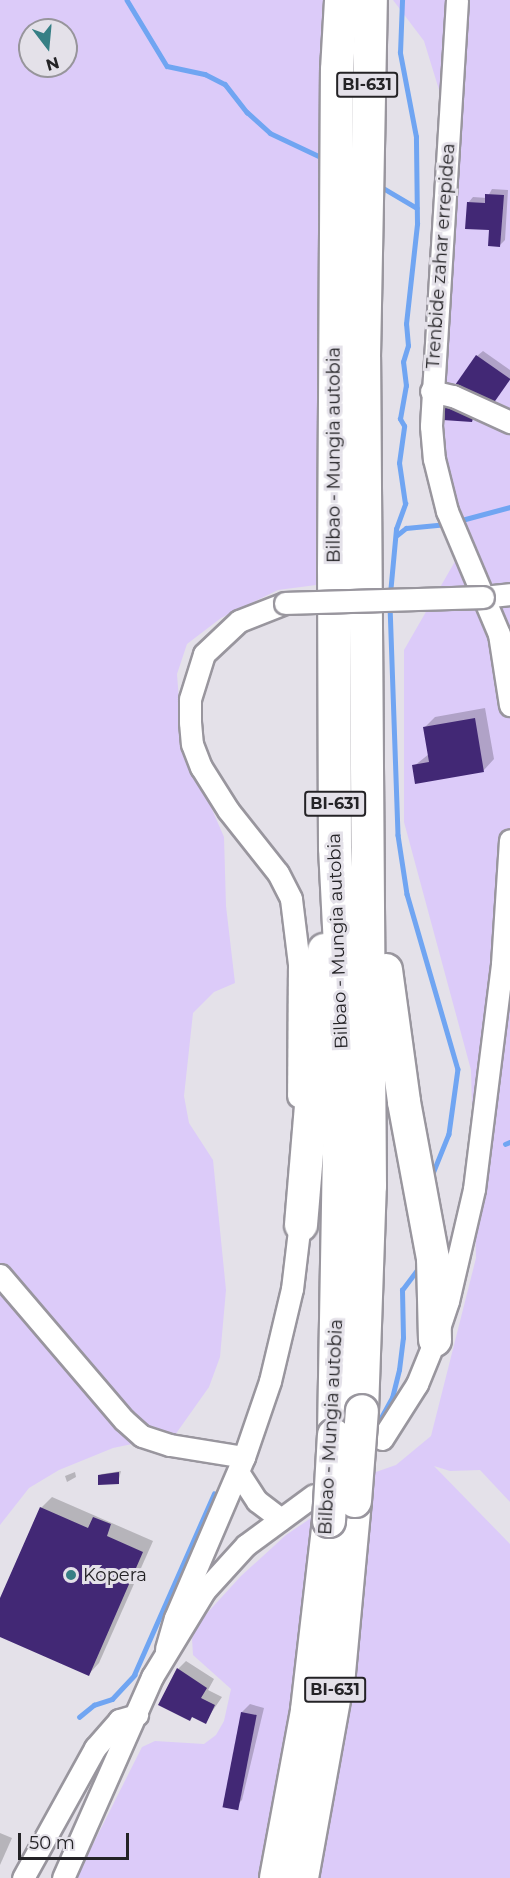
<!DOCTYPE html>
<style>
body{margin:0}
#map{position:relative;width:510px;height:1878px;overflow:hidden;background:#e4e1e9;font-family:Montserrat,sans-serif}
div>[style]{position:absolute}
.green>*{inset:0;background:#dccbf9}
.shadow>*{inset:0;background:#0003}
.stream>*{height:4.5px;margin:-2.25px;padding:0 2.25px;transform-origin:2.25px;border-radius:2.25px;background:#70a5f2}
.building>*{inset:0;background:#422875;transform-origin:0 0}
.roads{filter:drop-shadow(2px 0 #99969e) drop-shadow(-2px 0 #99969e) drop-shadow(0 2px #99969e) drop-shadow(0 -2px #99969e)}
.minor>*{height:21px;margin:-10.5px;padding:0 10.5px;transform-origin:10.5px;border-radius:10.5px;background:#fff}
.highway>*{height:32px;margin:-16px;padding:0 16px;transform-origin:16px;border-radius:16px;background:#fff}
.bridges{filter:drop-shadow(2px 0 #99969e) drop-shadow(-2px 0 #99969e) drop-shadow(0 2px #99969e) drop-shadow(0 -2px #99969e)}
.minor-bridge>*{height:21px;margin:-10.5px;padding:0 10.5px;transform-origin:10.5px;border-radius:10.5px;background:#fff}
.highway-bridge>*{height:32px;margin:-16px;padding:0 16px;transform-origin:16px;border-radius:16px;background:#fff}
.dots>*{width:16px;height:16px;translate:-50% -50%;box-sizing:border-box;border:3px solid #e4e1e9;border-radius:50%}
span{translate:-50% -50%;white-space:nowrap;text-align:center;line-height:1.15;-webkit-text-stroke:6px #e4e1e9;paint-order:stroke}
.shield-label span{padding:2px 4px;background:#e4e1e9;border:2px solid;border-radius:4px;-webkit-text-stroke-width:0}
.shield-label{font-size:16px;color:#242326;font-weight:700}
.street-label{font-size:18px;color:#242326}
.poi-label{font-size:18px;color:#242326}
.left{translate:0 -50%;text-align:left}
.north{position:absolute;left:18px;top:18px;width:60px;height:60px;box-sizing:border-box;background:#e4e1e9;border:2px solid #97959b;border-radius:50%;rotate:164deg;font-size:16px;font-weight:700;line-height:24px;text-align:center;color:#242326}
.north::after{content:'';display:block;margin:auto;width:21px;height:27px;background:#367f85;clip-path:polygon(50% 0,100% 100%,50% 72%,0 100%)}
.scale{position:absolute;left:18px;top:1833px;width:111px;height:27px;box-sizing:border-box;border:3px solid #242326;border-top:0;padding-left:8px;font-size:18px;line-height:21px;white-space:nowrap;color:#242326;-webkit-text-stroke:4px #e4e1e9;paint-order:stroke}
</style>
<div id="map">
<div class="green">
<i style="clip-path:polygon(evenodd,0 0,325px 0,316px 585px,278px 590px,221px 618px,187px 644px,177px 674px,182px 740px,224px 837px,226px 906px,235px 983px,214px 992px,193px 1013px,184px 1096px,189px 1123px,213px 1160px,226px 1290px,220px 1357px,209px 1387px,175px 1435px,113px 1448px,59px 1470px,29px 1488px,0 1525px,0 0,30px 30px,66px 30px,66px 66px,30px 66px,30px 30px)"></i>
<i style="clip-path:polygon(393px 0,510px 0,510px 1502px,480px 1470px,450px 1471px,434px 1466px,510px 1544px,510px 1878px,316px 1878px,335px 1788px,355px 1659px,373px 1473px,396px 1465px,431px 1436px,476px 1258px,471px 1070px,404px 822px,404px 650px,465px 544px,428px 396px,426px 311px,439px 164px,440px 93px,424px 41px)"></i>
<i style="clip-path:polygon(317px 1514px,293px 1703px,261px 1878px,76px 1878px,142px 1747px,155px 1741px,204px 1744px,216px 1735px,224px 1721px,231px 1689px,193px 1655px,192px 1639px,198px 1623px,241px 1576px,286px 1535px)"></i>
</div>
<div class="shadow">
<i style="clip-path:polygon(492px 189px,508px 190px,505px 240px,500px 245px,468px 203px,473px 197px,487px 198px)"></i>
<i style="clip-path:polygon(483px 351px,510px 370px,510px 379px,495px 400px,477px 356px)"></i>
<i style="clip-path:polygon(485px 708px,494px 759px,484px 770px,414px 766px,429px 754px,424px 728px,435px 717px)"></i>
<i style="clip-path:polygon(121px 1471px,118px 1483px,99px 1476px,102px 1474px)"></i>
<i style="clip-path:polygon(75px 1472px,76px 1477px,67px 1482px,65px 1476px)"></i>
<i style="clip-path:polygon(52px 1497px,153px 1541px,99px 1663px,89px 1674px,0 1635px,0 1602px,41px 1508px)"></i>
<i style="clip-path:polygon(186px 1661px,214px 1679px,208px 1690px,222px 1697px,205px 1722px,178px 1669px)"></i>
<i style="clip-path:polygon(250px 1704px,264px 1708px,242px 1800px,234px 1808px,242px 1712px)"></i>
<i style="clip-path:polygon(0 1833px,12px 1838px,0 1865px)"></i>
</div>
<div class="stream">
<i style="left:127px;top:0;width:77px;rotate:58.8deg"></i>
<i style="left:167px;top:66px;width:39px;rotate:12deg"></i>
<i style="left:205px;top:74px;width:22px;rotate:27deg"></i>
<i style="left:225px;top:84px;width:36px;rotate:52deg"></i>
<i style="left:247px;top:112px;width:31px;rotate:42deg"></i>
<i style="left:270px;top:133px;width:61px;rotate:25.3deg"></i>
<i style="left:378px;top:185px;width:45px;rotate:30.5deg"></i>
<i style="left:458px;top:521px;width:54px;rotate:-15.1deg"></i>
<i style="left:397px;top:535px;width:11px;rotate:-38deg"></i>
<i style="left:406px;top:528px;width:41px;rotate:-5.6deg"></i>
<i style="left:390px;top:594px;width:65px;rotate:-84.7deg"></i>
<i style="left:396px;top:529px;width:27px;rotate:-70deg"></i>
<i style="left:405px;top:504px;width:41px;rotate:-98.3deg"></i>
<i style="left:399px;top:463px;width:37px;rotate:-82deg"></i>
<i style="left:404px;top:426px;width:8px;rotate:-120deg"></i>
<i style="left:400px;top:419px;width:34px;rotate:-80deg"></i>
<i style="left:406px;top:386px;width:24px;rotate:-97deg"></i>
<i style="left:403px;top:362px;width:17px;rotate:-73deg"></i>
<i style="left:408px;top:346px;width:22px;rotate:-95deg"></i>
<i style="left:406px;top:324px;width:101px;rotate:-83.7deg"></i>
<i style="left:417px;top:224px;width:87px;rotate:-90.7deg"></i>
<i style="left:416px;top:137px;width:86px;rotate:-100.8deg"></i>
<i style="left:400px;top:53px;width:53px;rotate:-87.8deg"></i>
<i style="left:390px;top:605px;width:230px;rotate:88deg"></i>
<i style="left:398px;top:835px;width:60px;rotate:81.3deg"></i>
<i style="left:407px;top:894px;width:182px;rotate:73.8deg"></i>
<i style="left:458px;top:1069px;width:66px;rotate:97.9deg"></i>
<i style="left:449px;top:1134px;width:45px;rotate:112deg"></i>
<i style="left:505px;top:1144px;width:5px;rotate:-22deg"></i>
<i style="left:378px;top:1423px;width:29px;rotate:-61deg"></i>
<i style="left:392px;top:1398px;width:29px;rotate:-76deg"></i>
<i style="left:399px;top:1370px;width:32px;rotate:-83deg"></i>
<i style="left:403px;top:1338px;width:48px;rotate:-91.2deg"></i>
<i style="left:402px;top:1290px;width:30px;rotate:-53deg"></i>
<i style="left:79px;top:1717px;width:19px;rotate:-39deg"></i>
<i style="left:94px;top:1705px;width:19px;rotate:-18deg"></i>
<i style="left:112px;top:1699px;width:33px;rotate:-47deg"></i>
<i style="left:134px;top:1675px;width:198px;rotate:-66.2deg"></i>
</div>
<div class="building">
<i style="clip-path:polygon(485px 194px,504px 195px,500px 247px,488px 246px,489px 230px,465px 229px,467px 202px,485px 203px)"></i>
<i style="left:476px;top:355px;width:42px;height:35px;rotate:35deg"></i>
<i style="clip-path:polygon(445px 404px,475px 411px,472px 422px,443px 420px)"></i>
<i style="clip-path:polygon(475px 718px,484px 772px,415px 784px,412px 765px,429px 762px,423px 727px)"></i>
<i style="clip-path:polygon(119px 1472px,119px 1484px,98px 1485px,98px 1475px)"></i>
<i style="clip-path:polygon(40px 1507px,88px 1528px,93px 1517px,111px 1524px,107px 1536px,143px 1552px,89px 1676px,0 1637px,0 1598px)"></i>
<i style="clip-path:polygon(177px 1668px,207px 1688px,201px 1698px,215px 1705px,206px 1724px,192px 1717px,190px 1721px,158px 1705px)"></i>
<i style="left:241px;top:1712px;width:16px;height:97px;rotate:11deg"></i>
</div>
<div class="roads">
<div class="minor">
<i style="left:457px;top:0;width:427px;rotate:93.5deg"></i>
<i style="left:431px;top:426px;width:33px;rotate:85deg"></i>
<i style="left:434px;top:459px;width:54px;rotate:76deg"></i>
<i style="left:447px;top:511px;width:134px;rotate:67.1deg"></i>
<i style="left:499px;top:634px;width:72px;rotate:81.2deg"></i>
<i style="left:431px;top:391px;width:23px;rotate:13deg"></i>
<i style="left:453px;top:396px;width:63px;rotate:24.5deg"></i>
<i style="left:483px;top:597px;width:27px;rotate:-6deg"></i>
<i style="left:285px;top:603px;width:49px;rotate:158.6deg"></i>
<i style="left:239px;top:621px;width:48px;rotate:136.7deg"></i>
<i style="left:204px;top:654px;width:47px;rotate:107.3deg"></i>
<i style="left:190px;top:699px;width:23px;rotate:90deg"></i>
<i style="left:190px;top:722px;width:22px;rotate:85deg"></i>
<i style="left:192px;top:744px;width:25px;rotate:69deg"></i>
<i style="left:201px;top:767px;width:51px;rotate:57.9deg"></i>
<i style="left:228px;top:810px;width:80px;rotate:51.6deg"></i>
<i style="left:278px;top:873px;width:29px;rotate:63deg"></i>
<i style="left:291px;top:899px;width:65px;rotate:83deg"></i>
<i style="left:299px;top:964px;width:132px;rotate:90.4deg"></i>
<i style="left:0;top:1275px;width:191px;rotate:49.5deg"></i>
<i style="left:124px;top:1420px;width:24px;rotate:42deg"></i>
<i style="left:142px;top:1436px;width:29px;rotate:18deg"></i>
<i style="left:170px;top:1445px;width:75px;rotate:9.2deg"></i>
<i style="left:382px;top:1439px;width:65px;rotate:-57.5deg"></i>
<i style="left:417px;top:1384px;width:48px;rotate:-67.8deg"></i>
<i style="left:435px;top:1340px;width:41px;rotate:-71.6deg"></i>
<i style="left:448px;top:1301px;width:115px;rotate:-76.9deg"></i>
<i style="left:474px;top:1189px;width:227px;rotate:-82.9deg"></i>
<i style="left:502px;top:964px;width:124px;rotate:-86.3deg"></i>
<i style="left:238px;top:1472px;width:35px;rotate:57deg"></i>
<i style="left:257px;top:1501px;width:30px;rotate:37deg"></i>
<i style="left:166px;top:1649px;width:32px;rotate:-74deg"></i>
<i style="left:175px;top:1618px;width:175px;rotate:-66.8deg"></i>
<i style="left:244px;top:1457px;width:80px;rotate:-71.1deg"></i>
<i style="left:270px;top:1381px;width:95px;rotate:-76.6deg"></i>
<i style="left:292px;top:1289px;width:76px;rotate:-83.2deg"></i>
<i style="left:23px;top:1878px;width:149px;rotate:-61deg"></i>
<i style="left:95px;top:1748px;width:37px;rotate:-49deg"></i>
<i style="left:119px;top:1720px;width:19px;rotate:-16deg"></i>
<i style="left:63px;top:1878px;width:220px;rotate:-66.1deg"></i>
<i style="left:152px;top:1677px;width:102px;rotate:-58.7deg"></i>
<i style="left:205px;top:1590px;width:61px;rotate:-47.7deg"></i>
<i style="left:246px;top:1545px;width:84px;rotate:-36.3deg"></i>
</div>
<div class="highway">
<i style="left:386px;top:970px;width:133px;rotate:82.2deg"></i>
<i style="left:404px;top:1102px;width:159px;rotate:79.5deg"></i>
<i style="left:433px;top:1258px;width:82px;rotate:88.6deg"></i>
<i style="left:301px;top:1225px;width:276px;rotate:-85.2deg"></i>
<i style="left:362px;top:1411px;width:225px;rotate:-88deg"></i>
<i style="left:370px;top:1186px;width:829px;rotate:-90.41deg"></i>
<i style="left:364px;top:357px;width:357px;rotate:-88.9deg"></i>
<i style="left:334px;top:1435px;width:449px;rotate:-89deg"></i>
<i style="left:342px;top:986px;width:138px;rotate:-92.9deg"></i>
<i style="left:335px;top:848px;width:278px;rotate:-90.2deg"></i>
<i style="left:334px;top:570px;width:500px;rotate:-89.66deg"></i>
<i style="left:337px;top:70px;width:70px;rotate:-86.7deg"></i>
<i style="left:276px;top:1878px;width:171px;rotate:-79.5deg"></i>
<i style="left:307px;top:1710px;width:190px;rotate:-83.4deg"></i>
<i style="left:302px;top:1878px;width:208px;rotate:-79.8deg"></i>
<i style="left:339px;top:1673px;width:173px;rotate:-84.7deg"></i>
</div>
</div>
<div class="bridges">
<div class="minor-bridge">
<i style="left:285px;top:603px;width:198px;rotate:-1.7deg"></i>
</div>
<div class="highway-bridge">
<i style="left:355px;top:1501px;width:90px;rotate:-85.6deg"></i>
<i style="left:329px;top:1521px;width:86px;rotate:-86.7deg"></i>
</div>
</div>
<div class="dots">
<i style="left:71px;top:1575px;background:#367f85"></i>
</div>
<div class="shield-label">
<span style="left:367px;top:85px">BI-631</span>
<span style="left:335px;top:804px">BI-631</span>
<span style="left:335px;top:1690px">BI-631</span>
</div>
<div class="street-label">
<span style="left:441px;top:256px;rotate:-86deg">Trenbide zahar errepidea</span>
<span style="left:334px;top:455px;rotate:-90deg">Bilbao - Mungia autobia</span>
<span style="left:338px;top:941px;rotate:-92deg">Bilbao - Mungia autobia</span>
<span style="left:331px;top:1427px;rotate:-87deg">Bilbao - Mungia autobia</span>
</div>
<div class="poi-label">
<span class="left" style="left:83px;top:1575px">Kopera</span>
</div>
<div class="north">N</div>
<div class="scale">50 m</div>
</div>
